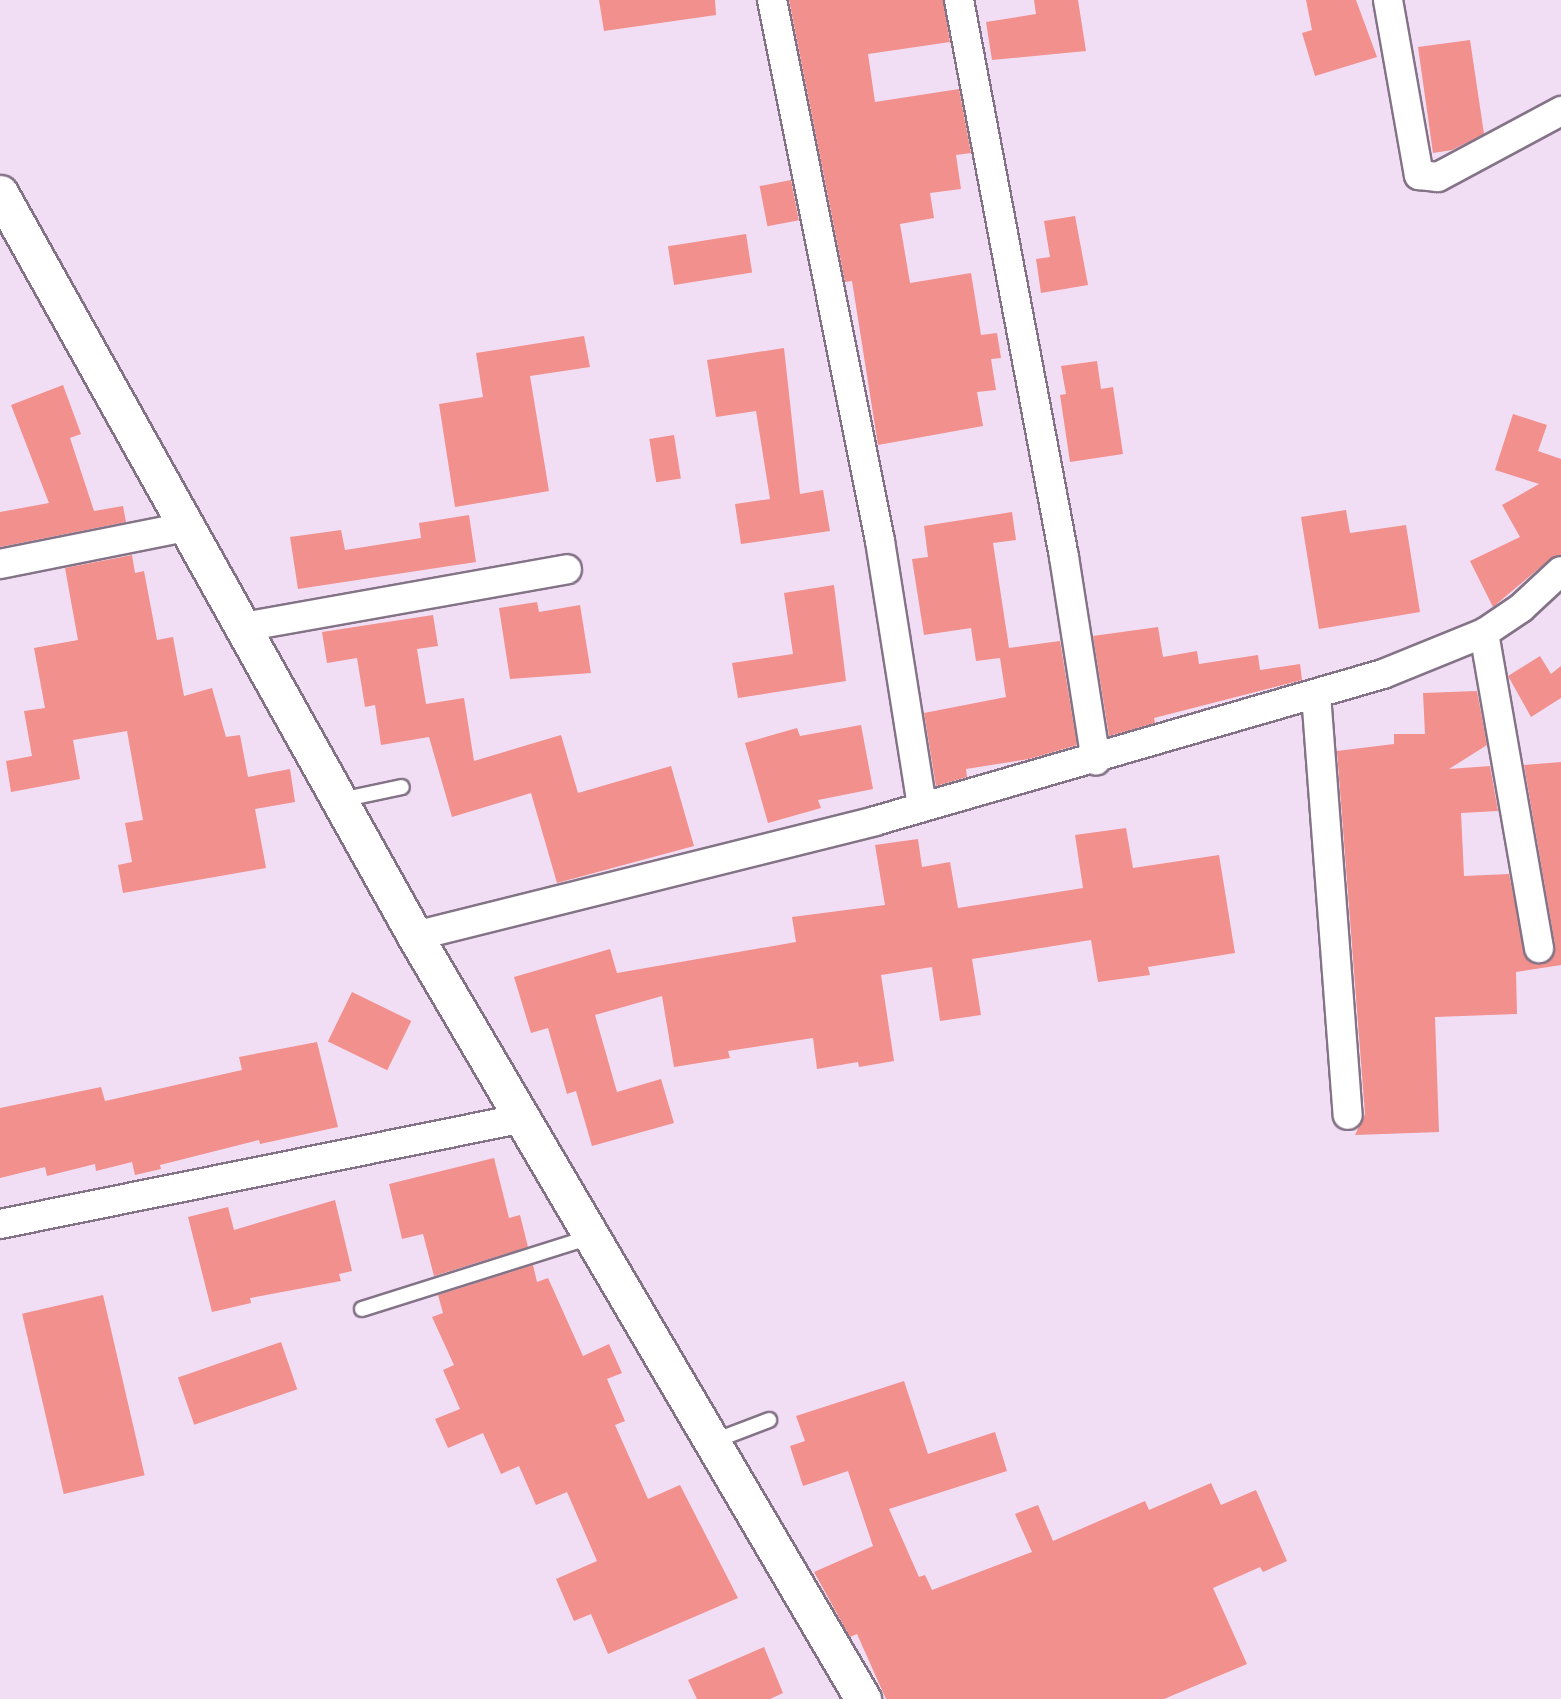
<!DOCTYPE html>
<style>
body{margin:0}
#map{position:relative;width:1561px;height:1699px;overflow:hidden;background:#f1def4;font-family:"Archivo Narrow",sans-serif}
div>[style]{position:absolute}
.building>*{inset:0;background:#f1908c;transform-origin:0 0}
.roads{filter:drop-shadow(2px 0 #847387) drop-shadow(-2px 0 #847387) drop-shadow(0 2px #847387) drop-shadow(0 -2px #847387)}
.service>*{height:14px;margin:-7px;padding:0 7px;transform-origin:7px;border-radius:7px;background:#fff}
.minor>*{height:28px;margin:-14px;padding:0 14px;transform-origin:14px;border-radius:14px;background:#fff}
.tertiary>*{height:35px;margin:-17.5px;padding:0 17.5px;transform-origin:17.5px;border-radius:17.5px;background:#fff}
span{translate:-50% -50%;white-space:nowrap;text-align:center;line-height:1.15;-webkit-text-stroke:7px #f1def4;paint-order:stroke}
</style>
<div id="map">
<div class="building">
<i style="clip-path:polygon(599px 0,715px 0,716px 15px,604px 31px)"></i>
<i style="clip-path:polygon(789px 0,943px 0,950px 42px,868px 54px,875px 102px,959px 89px,971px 153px,956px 155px,961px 189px,930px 193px,934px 218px,900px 224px,910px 283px,971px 273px,981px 335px,997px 333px,1001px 358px,991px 359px,996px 390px,977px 392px,983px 426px,878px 445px,852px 281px,845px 282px)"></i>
<i style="clip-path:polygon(1034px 0,1078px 0,1086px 51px,992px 60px,986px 22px,1036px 14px)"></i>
<i style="clip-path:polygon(1306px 0,1356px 0,1377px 57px,1315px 76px,1302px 33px,1312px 30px)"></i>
<i style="clip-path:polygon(1470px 40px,1484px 134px,1452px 150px,1433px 153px,1418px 47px)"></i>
<i style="left:791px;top:180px;width:41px;height:32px;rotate:79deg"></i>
<i style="clip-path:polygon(1075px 216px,1088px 285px,1041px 293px,1036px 259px,1050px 257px,1044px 221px)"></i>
<i style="left:746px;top:234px;width:39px;height:79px;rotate:81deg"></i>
<i style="clip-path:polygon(584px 336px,590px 367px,530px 376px,549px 491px,455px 507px,439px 404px,483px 397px,476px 353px)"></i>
<i style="clip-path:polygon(784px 348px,800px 494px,823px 490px,830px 531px,741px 544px,735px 504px,770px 499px,756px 411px,716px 417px,707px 360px)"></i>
<i style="clip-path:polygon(1097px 361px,1101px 389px,1113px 387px,1123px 454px,1070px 462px,1060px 395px,1066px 394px,1061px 366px)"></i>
<i style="clip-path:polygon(63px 385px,81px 434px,70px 438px,94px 511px,123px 506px,126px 522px,0 547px,0 512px,49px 503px,11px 405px)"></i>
<i style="clip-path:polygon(1513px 414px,1547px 425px,1538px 451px,1561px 459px,1561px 555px,1550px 559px,1493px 607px,1470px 561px,1520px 537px,1502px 505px,1539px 484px,1495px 470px)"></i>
<i style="left:674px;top:435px;width:44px;height:25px;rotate:81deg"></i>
<i style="clip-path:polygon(1346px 510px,1350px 533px,1406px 525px,1420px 612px,1319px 629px,1301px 517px)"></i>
<i style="clip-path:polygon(1012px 512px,1016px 540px,993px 543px,1009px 648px,1060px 641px,1077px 745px,1029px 759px,966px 769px,967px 777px,936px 786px,924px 713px,1006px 697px,1000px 658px,976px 661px,971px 628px,924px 635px,912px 559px,928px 557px,924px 526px)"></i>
<i style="clip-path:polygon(469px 515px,476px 562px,298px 589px,290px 537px,341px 530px,345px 550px,421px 538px,419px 523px)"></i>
<i style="clip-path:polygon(132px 555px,135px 573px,144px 571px,157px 640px,173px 637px,184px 696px,212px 688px,226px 737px,240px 735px,248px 777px,290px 769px,295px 802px,255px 809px,266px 868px,123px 893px,118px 865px,132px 862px,125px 823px,143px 820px,127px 731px,73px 740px,80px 779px,11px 792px,6px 761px,32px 756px,24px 711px,45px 708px,34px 648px,78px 640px,65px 568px)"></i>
<i style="clip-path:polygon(834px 585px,846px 681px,738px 698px,732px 663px,793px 654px,784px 593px)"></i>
<i style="clip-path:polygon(537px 602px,539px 612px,580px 605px,591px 673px,510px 679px,499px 608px)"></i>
<i style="clip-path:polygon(433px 615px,438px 646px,417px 649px,426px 704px,464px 698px,474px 761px,561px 735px,578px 793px,671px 766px,694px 846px,557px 883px,531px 793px,452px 817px,429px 737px,381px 745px,375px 705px,365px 707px,357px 658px,327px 663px,322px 632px)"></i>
<i style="clip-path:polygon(1158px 627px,1163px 657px,1197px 651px,1199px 664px,1258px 655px,1260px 670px,1300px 664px,1302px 680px,1154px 718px,1155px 723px,1109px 736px,1093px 636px)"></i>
<i style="clip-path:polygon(1540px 656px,1551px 674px,1561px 666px,1561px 698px,1531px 717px,1508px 676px)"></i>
<i style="clip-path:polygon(1477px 691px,1487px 745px,1449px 769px,1490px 766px,1498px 811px,1461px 813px,1464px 876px,1509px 874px,1526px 958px,1541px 964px,1550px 960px,1555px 945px,1524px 765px,1561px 762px,1561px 965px,1516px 972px,1517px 1014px,1435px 1017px,1439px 1132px,1355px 1135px,1365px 1114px,1337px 751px,1394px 744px,1394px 734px,1425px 734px,1423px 693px)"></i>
<i style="clip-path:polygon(861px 725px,873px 789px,818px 800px,821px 808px,768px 823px,745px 743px,797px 728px,800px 736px)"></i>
<i style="clip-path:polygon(1126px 828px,1133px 868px,1219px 855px,1235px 953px,1148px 967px,1150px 975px,1098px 982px,1091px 940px,972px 959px,981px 1015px,940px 1021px,932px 967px,881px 975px,894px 1061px,859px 1067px,858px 1062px,817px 1069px,813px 1038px,728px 1051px,730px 1058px,674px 1067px,662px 996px,595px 1015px,617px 1092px,661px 1079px,674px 1123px,592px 1146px,576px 1091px,567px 1094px,548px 1028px,531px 1033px,514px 977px,610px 949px,617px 973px,796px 942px,792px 917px,885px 905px,875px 845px,918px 839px,922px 867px,950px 862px,958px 908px,1083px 888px,1075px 835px)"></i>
<i style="left:352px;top:992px;width:66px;height:55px;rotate:26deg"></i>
<i style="clip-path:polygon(317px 1042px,338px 1127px,260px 1144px,259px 1140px,160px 1165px,161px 1169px,135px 1175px,132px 1162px,96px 1171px,95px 1164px,47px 1176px,45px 1167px,0 1178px,0 1108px,101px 1087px,105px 1101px,242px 1070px,239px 1057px)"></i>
<i style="clip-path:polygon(494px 1158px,509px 1218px,520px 1215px,528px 1247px,434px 1276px,423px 1234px,402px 1239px,389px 1184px)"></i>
<i style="clip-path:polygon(335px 1200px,352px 1271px,339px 1274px,341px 1281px,250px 1298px,251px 1303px,212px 1312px,188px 1217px,228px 1207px,234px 1230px)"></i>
<i style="clip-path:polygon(533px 1265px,537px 1282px,548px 1278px,583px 1356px,609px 1344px,622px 1373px,607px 1379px,625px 1421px,615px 1425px,648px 1499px,680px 1485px,738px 1598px,608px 1654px,591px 1614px,574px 1621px,556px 1579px,597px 1561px,567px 1492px,536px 1505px,519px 1466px,501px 1474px,483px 1433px,448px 1448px,435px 1419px,460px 1409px,443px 1370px,454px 1365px,432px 1317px,443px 1313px,438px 1295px)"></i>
<i style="left:103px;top:1295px;width:185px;height:83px;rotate:77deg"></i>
<i style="left:281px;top:1342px;width:50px;height:109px;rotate:71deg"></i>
<i style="clip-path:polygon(904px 1381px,928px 1454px,995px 1432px,1007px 1471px,889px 1509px,919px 1577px,925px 1575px,932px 1590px,1032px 1552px,1015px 1514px,1038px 1505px,1053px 1541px,1145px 1501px,1149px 1510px,1211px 1483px,1221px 1505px,1256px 1490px,1287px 1561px,1263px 1572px,1260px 1567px,1213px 1588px,1247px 1664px,1164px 1699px,886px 1699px,857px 1634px,850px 1637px,814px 1572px,873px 1546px,848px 1471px,803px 1486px,790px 1446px,805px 1441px,796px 1416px)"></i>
<i style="clip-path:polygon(764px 1647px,783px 1693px,770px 1699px,697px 1699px,688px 1680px)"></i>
</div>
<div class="roads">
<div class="service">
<i style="left:341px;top:800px;width:62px;rotate:-12deg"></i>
<i style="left:362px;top:1309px;width:240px;rotate:-17.5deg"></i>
<i style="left:714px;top:1441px;width:59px;rotate:-20.9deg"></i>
</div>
<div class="minor">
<i style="left:772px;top:0;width:552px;rotate:78.71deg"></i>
<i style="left:880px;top:541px;width:269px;rotate:81deg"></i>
<i style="left:959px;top:0;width:567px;rotate:79.32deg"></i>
<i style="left:1064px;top:557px;width:206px;rotate:81.1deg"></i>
<i style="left:1388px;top:0;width:178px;rotate:80deg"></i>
<i style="left:1419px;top:175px;width:19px;rotate:6deg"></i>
<i style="left:1438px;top:177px;width:140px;rotate:-28.2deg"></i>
<i style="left:0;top:564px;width:189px;rotate:-11.3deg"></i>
<i style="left:243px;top:627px;width:329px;rotate:-10.1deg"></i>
<i style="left:1484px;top:633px;width:320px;rotate:80.1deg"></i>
<i style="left:1316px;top:694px;width:422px;rotate:85.7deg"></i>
<i style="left:415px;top:936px;width:474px;rotate:-14deg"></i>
<i style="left:875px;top:821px;width:529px;rotate:-16.14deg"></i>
<i style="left:1383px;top:674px;width:109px;rotate:-22.1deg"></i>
<i style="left:1484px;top:633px;width:45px;rotate:-34deg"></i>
<i style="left:1521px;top:608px;width:54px;rotate:-42.8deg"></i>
<i style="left:0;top:1224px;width:535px;rotate:-11.44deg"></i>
</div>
<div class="tertiary">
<i style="left:0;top:193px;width:851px;rotate:60.81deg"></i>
<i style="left:415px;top:936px;width:885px;rotate:59.58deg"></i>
</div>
</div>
</div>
